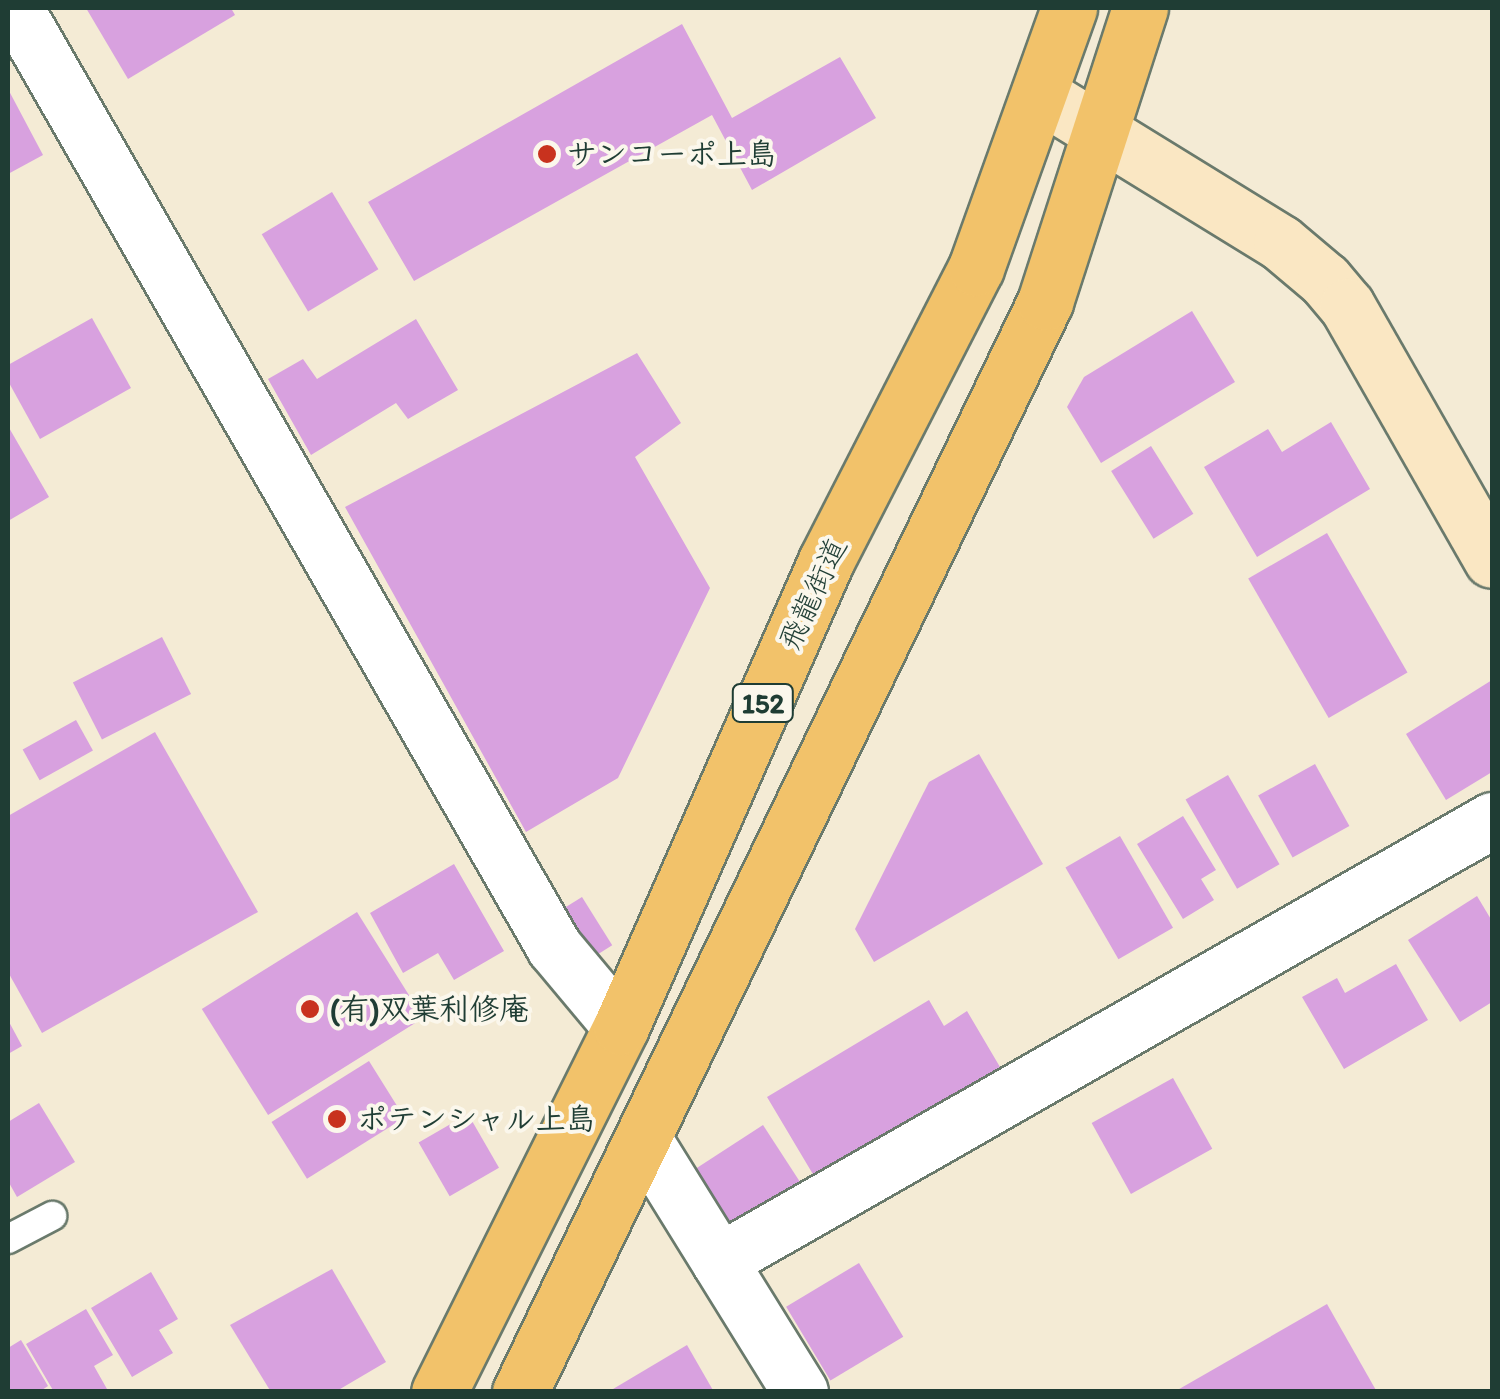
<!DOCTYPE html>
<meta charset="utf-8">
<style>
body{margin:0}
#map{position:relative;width:1500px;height:1399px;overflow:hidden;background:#f4ebd5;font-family:Itim,"Klee One",sans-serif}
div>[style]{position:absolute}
.building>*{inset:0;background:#d8a1df;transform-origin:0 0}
.roads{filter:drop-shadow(2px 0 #6a7a6c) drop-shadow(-2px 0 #6a7a6c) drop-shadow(0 2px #6a7a6c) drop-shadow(0 -2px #6a7a6c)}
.lane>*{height:28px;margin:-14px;padding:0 14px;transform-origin:14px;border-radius:14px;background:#fff}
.street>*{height:55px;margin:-27.5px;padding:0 27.5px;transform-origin:27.5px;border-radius:27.5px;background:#fff}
.secondary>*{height:55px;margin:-27.5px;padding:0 27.5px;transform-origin:27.5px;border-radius:27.5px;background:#fae7c3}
.highway>*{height:55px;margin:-27.5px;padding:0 27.5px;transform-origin:27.5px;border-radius:27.5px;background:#f2c26a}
.dots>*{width:28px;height:28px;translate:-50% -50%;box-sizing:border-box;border:5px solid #fbf7ec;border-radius:50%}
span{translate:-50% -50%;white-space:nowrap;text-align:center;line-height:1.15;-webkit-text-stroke:8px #fbf7ec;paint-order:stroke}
.shield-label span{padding:2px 8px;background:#fbf7ec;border:2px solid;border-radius:8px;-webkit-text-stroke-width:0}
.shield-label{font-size:28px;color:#1f3d34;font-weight:700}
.poi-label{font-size:30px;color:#1f3d34;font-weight:700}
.left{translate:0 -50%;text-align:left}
.street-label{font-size:30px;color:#1f3d34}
.frame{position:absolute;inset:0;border:10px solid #1f3d34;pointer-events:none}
</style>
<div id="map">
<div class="building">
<i style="clip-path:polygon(86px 8px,231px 8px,235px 15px,128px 79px)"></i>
<i style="clip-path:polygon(682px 24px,732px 118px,840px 57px,876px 118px,752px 190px,712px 115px,414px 281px,368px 202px)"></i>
<i style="clip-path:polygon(8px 89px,43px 155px,8px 174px)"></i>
<i style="left:332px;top:192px;width:90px;height:82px;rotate:59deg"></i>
<i style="clip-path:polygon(1192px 311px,1235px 382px,1101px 463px,1067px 407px,1084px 377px)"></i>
<i style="clip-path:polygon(92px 318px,131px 388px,40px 439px,8px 381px,8px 365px)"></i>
<i style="clip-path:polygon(416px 319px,458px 390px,408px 419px,396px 403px,311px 455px,268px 379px,303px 359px,317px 379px)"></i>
<i style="clip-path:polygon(637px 353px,681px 423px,635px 457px,710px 588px,618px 778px,526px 832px,345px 507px)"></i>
<i style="clip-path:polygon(1331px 422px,1370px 489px,1257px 557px,1204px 467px,1268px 429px,1282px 452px)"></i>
<i style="clip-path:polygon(8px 426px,49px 497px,8px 521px)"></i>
<i style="left:1151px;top:446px;width:80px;height:47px;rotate:58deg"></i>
<i style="left:1327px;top:533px;width:161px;height:91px;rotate:60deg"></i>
<i style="left:162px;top:637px;width:64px;height:100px;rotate:63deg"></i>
<i style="clip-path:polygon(1492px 680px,1492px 772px,1446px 800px,1406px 734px)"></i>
<i style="left:76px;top:720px;width:35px;height:61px;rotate:61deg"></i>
<i style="clip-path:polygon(155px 732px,258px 912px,42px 1033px,8px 972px,8px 816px)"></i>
<i style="clip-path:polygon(979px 754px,1043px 864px,874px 962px,855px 929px,929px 782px)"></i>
<i style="left:1315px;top:764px;width:71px;height:65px;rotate:61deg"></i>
<i style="left:1228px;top:775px;width:103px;height:49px;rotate:60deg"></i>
<i style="clip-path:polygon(1183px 816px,1216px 870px,1201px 879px,1214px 900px,1183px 919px,1137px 844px)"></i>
<i style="left:1120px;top:836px;width:106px;height:63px;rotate:60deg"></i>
<i style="clip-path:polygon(454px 864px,504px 951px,454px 980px,438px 953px,403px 973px,370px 913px)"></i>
<i style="clip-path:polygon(1477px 896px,1492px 921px,1492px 1002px,1460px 1022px,1408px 940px)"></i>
<i style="left:582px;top:897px;width:57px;height:37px;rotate:58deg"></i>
<i style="left:357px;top:912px;width:125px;height:183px;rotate:58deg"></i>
<i style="clip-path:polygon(1396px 964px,1428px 1020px,1344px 1069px,1302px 997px,1337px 978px,1345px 993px)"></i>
<i style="clip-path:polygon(929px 1000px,944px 1026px,967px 1011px,1000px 1067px,814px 1176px,767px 1097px)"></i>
<i style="clip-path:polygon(8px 1020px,22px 1046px,8px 1054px)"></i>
<i style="left:369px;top:1061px;width:67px;height:115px;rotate:58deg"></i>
<i style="left:1173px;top:1078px;width:81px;height:93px;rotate:61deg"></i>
<i style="clip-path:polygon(39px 1103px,75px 1162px,17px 1197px,8px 1181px,8px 1122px)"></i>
<i style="left:468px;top:1114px;width:62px;height:57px;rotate:60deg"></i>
<i style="left:763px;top:1125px;width:74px;height:84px;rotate:57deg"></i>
<i style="left:859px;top:1263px;width:86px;height:85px;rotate:59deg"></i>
<i style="clip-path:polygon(332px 1269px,386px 1362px,335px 1392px,271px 1392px,230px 1325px)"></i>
<i style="clip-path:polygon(151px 1272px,178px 1319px,159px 1330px,173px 1353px,132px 1377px,91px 1308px)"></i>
<i style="clip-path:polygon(1327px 1304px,1377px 1392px,1174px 1392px)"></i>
<i style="clip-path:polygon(86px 1309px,113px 1355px,94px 1366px,107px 1389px,54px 1392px,26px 1344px)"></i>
<i style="clip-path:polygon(21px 1340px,48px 1386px,39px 1392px,8px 1392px,8px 1348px)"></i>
<i style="clip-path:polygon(687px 1345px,714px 1392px,608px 1392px)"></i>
</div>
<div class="roads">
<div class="lane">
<i style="left:8px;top:1239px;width:50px;rotate:-27.6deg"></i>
</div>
<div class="street">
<i style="left:15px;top:8px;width:1083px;rotate:60.14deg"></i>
<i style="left:554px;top:947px;width:104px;rotate:50.1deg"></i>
<i style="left:644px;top:1140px;width:296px;rotate:58.2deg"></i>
<i style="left:719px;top:1261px;width:890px;rotate:-29.7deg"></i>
</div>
<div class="secondary">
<i style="left:1039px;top:94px;width:284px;rotate:31.6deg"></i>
<i style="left:1281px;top:243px;width:57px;rotate:40.1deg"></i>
<i style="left:1325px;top:280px;width:34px;rotate:50deg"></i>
<i style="left:1347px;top:306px;width:292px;rotate:60.3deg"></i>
</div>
<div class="highway">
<i style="left:439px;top:1392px;width:408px;rotate:-63.5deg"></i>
<i style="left:621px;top:1027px;width:509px;rotate:-66.25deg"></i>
<i style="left:826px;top:561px;width:329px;rotate:-62.9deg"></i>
<i style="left:976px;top:268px;width:276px;rotate:-70.3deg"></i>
<i style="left:520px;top:1392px;width:1210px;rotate:-64.28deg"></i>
<i style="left:1045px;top:302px;width:309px;rotate:-72.1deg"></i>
</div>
</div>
<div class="dots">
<i style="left:547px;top:154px;background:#c8321e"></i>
<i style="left:310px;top:1009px;background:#c8321e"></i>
<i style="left:337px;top:1119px;background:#c8321e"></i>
</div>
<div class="shield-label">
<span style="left:763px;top:703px">152</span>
</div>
<div class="poi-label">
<span class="left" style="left:567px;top:154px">サンコーポ上島</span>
<span class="left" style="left:330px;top:1009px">(有)双葉利修庵</span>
<span class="left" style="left:357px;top:1119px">ポテンシャル上島</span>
</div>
<div class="street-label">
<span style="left:813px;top:594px;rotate:-65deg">飛龍街道</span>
</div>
<div class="frame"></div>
</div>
